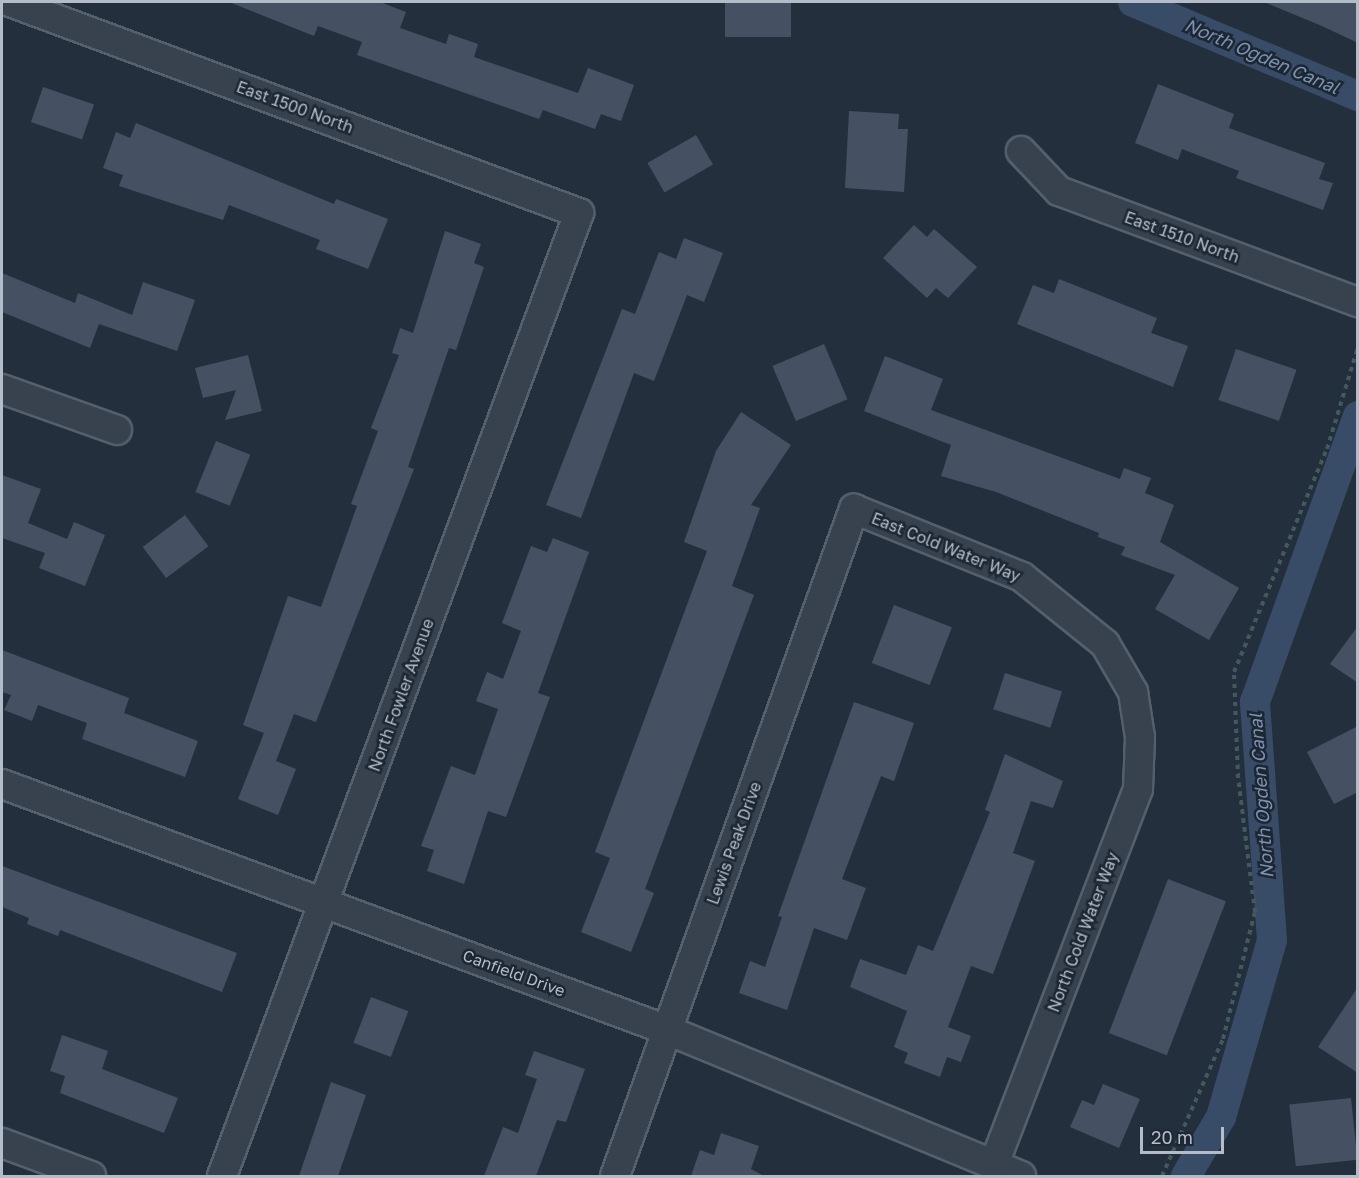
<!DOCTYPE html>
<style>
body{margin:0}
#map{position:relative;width:1359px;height:1178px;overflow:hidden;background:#242f3e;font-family:"Golos Text",sans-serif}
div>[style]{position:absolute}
.canal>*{height:30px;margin:-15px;padding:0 15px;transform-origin:15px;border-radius:15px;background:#394c67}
.building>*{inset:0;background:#455162;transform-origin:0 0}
.path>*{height:4px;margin-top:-2px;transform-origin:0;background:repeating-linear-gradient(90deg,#44595c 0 4.5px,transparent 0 9px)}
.roads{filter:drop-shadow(2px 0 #565f6c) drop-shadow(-2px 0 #565f6c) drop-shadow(0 2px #565f6c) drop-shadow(0 -2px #565f6c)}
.street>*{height:28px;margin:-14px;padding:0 14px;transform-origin:14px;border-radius:14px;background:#38414e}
span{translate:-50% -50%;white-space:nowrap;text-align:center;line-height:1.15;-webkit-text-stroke:5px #1d2633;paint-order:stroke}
.street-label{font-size:16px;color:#b4bcc9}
.water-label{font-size:18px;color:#7c92b1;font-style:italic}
.frame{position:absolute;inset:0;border:3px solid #b4bcc9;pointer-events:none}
.scale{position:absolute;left:1140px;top:1127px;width:84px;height:27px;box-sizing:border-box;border:3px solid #b4bcc9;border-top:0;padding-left:8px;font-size:18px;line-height:21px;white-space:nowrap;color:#b4bcc9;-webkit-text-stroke:4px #1d2633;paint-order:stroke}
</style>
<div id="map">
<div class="canal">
<i style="left:1133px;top:2px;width:244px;rotate:22.7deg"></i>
<i style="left:1186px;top:1176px;width:69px;rotate:-59.3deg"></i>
<i style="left:1221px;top:1117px;width:184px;rotate:-73.9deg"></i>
<i style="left:1272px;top:940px;width:239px;rotate:-94.1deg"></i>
<i style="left:1255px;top:702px;width:304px;rotate:-70.2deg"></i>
</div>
<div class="building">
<i style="clip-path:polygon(229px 2px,380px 2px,406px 12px,400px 28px,446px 44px,449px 34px,478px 44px,474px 57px,578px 93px,588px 68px,634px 85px,621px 121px,601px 114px,595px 129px,543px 110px,539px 119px,357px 55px,362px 42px,318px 26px,314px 36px)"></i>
<i style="left:725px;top:2px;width:66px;height:35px"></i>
<i style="clip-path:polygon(1264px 2px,1358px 2px,1358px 43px,1322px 26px)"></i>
<i style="clip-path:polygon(1158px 84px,1234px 114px,1229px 128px,1325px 163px,1319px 179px,1333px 183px,1323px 210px,1236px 178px,1239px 171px,1182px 149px,1178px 160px,1135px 143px)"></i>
<i style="left:43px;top:87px;width:54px;height:37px;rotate:19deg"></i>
<i style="clip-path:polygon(849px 111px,899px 114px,898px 129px,908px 129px,904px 192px,845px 188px)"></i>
<i style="clip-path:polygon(136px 123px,334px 204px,336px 199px,388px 219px,368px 269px,316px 249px,320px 240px,229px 205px,223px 220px,119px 186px,123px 175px,103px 168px,116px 132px,130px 138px)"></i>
<i style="left:696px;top:135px;width:34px;height:56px;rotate:60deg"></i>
<i style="clip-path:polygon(914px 225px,927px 237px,934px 229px,977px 267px,948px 298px,936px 288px,927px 298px,883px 258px)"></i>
<i style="clip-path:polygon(445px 231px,481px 244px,474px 263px,484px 267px,456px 350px,449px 348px,408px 467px,414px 469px,316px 722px,294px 714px,276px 761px,296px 769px,278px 815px,238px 799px,264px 733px,243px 725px,288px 596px,321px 607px,357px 506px,351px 504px,378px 431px,371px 428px,399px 355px,392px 353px,400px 328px,413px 333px)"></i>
<i style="clip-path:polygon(684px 238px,723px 253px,704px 302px,687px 295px,654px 381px,634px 373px,581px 518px,546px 505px,622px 309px,635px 314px,659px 252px,676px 259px)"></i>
<i style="clip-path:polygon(2px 273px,75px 303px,78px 293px,132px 315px,143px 282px,195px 300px,177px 351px,99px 324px,90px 348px,2px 312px)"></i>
<i style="clip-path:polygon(1059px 279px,1157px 318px,1151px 333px,1188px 346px,1173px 387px,1017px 324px,1033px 285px,1054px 293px)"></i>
<i style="left:824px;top:344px;width:60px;height:56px;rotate:67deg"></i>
<i style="left:1236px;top:349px;width:64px;height:54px;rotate:19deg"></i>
<i style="clip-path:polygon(248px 355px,262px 411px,225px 420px,236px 390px,203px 398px,195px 368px)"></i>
<i style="clip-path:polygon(885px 356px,943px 379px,931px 410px,1120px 479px,1124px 468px,1151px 478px,1145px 493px,1174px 505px,1160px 542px,1239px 588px,1209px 640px,1155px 609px,1175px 575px,1121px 555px,1125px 547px,1098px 537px,1099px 533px,996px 492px,941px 476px,951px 445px,864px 411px)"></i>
<i style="clip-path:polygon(741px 412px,791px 445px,751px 505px,760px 508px,732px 586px,754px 595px,645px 889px,654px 893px,631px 952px,581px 932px,610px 858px,595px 852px,707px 551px,684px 542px,716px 451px)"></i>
<i style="left:216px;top:441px;width:37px;height:55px;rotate:22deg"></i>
<i style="clip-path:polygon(2px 475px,41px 489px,28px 523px,67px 539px,74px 522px,105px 535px,85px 586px,39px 568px,45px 553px,2px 538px)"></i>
<i style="left:185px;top:515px;width:39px;height:53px;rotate:53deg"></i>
<i style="clip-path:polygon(553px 538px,589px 552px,538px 693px,550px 697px,506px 817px,488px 811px,464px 884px,427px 871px,434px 850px,421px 846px,451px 766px,475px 775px,498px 709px,476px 701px,487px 672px,503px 679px,521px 631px,502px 623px,531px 546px,547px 552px)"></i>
<i style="left:894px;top:605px;width:62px;height:62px;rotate:21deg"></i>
<i style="clip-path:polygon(1358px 626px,1358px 683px,1330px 664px)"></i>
<i style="clip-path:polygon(2px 650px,129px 698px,124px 713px,198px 741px,185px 777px,82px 739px,87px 723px,38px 705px,32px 721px,4px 710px,11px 695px,2px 692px)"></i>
<i style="left:1005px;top:673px;width:60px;height:38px;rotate:18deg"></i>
<i style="clip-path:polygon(854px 702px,914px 723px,894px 781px,881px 776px,842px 879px,866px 888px,847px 940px,814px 928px,787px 1010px,739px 993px,750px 961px,765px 967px,782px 917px,778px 916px)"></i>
<i style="clip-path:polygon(1358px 726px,1358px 792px,1334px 804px,1307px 752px)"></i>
<i style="clip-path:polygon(1005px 754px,1063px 781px,1053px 808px,1031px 801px,1013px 853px,1035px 861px,993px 974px,971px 966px,948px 1027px,971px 1036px,961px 1062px,947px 1057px,940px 1077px,904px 1063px,908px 1053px,894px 1047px,907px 1011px,850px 987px,860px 959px,906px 975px,918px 945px,933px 951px,990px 812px,985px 810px)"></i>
<i style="clip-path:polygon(2px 866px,237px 953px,222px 992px,60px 930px,58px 936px,27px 924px,29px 918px,2px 907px)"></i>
<i style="left:1168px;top:879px;width:62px;height:165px;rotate:21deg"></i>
<i style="clip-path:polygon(1358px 987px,1358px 1073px,1318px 1047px)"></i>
<i style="left:371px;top:997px;width:40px;height:49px;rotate:21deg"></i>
<i style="clip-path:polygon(62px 1035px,108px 1051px,102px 1069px,178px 1098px,164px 1133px,60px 1093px,65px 1076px,50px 1071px)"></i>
<i style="clip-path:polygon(534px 1051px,585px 1069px,566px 1122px,557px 1120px,536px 1176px,484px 1176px,503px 1127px,518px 1133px,537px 1079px,525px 1075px)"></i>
<i style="clip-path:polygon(331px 1082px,366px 1095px,338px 1176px,299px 1176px)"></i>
<i style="clip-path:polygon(1103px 1084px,1140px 1099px,1119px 1148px,1070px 1127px,1082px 1100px,1094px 1105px)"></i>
<i style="left:1351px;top:1098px;width:62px;height:62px;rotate:84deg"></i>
<i style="clip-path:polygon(721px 1133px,759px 1146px,751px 1169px,764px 1176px,691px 1176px,700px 1150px,714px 1155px)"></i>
</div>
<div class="path">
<i style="left:1162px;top:1176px;width:150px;rotate:-66deg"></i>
<i style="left:1223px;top:1039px;width:131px;rotate:-75.9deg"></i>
<i style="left:1255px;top:912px;width:135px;rotate:-97.2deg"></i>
<i style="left:1238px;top:778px;width:106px;rotate:-92.2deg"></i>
<i style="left:1234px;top:672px;width:242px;rotate:-67.4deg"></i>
<i style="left:1327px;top:449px;width:107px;rotate:-73.1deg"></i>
</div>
<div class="roads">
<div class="street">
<i style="left:10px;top:2px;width:607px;rotate:20.35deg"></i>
<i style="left:579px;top:213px;width:1027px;rotate:110.34deg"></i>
<i style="left:1021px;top:151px;width:55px;rotate:46.5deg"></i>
<i style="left:1059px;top:191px;width:319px;rotate:20.4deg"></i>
<i style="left:2px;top:389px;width:122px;rotate:19.6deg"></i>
<i style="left:2px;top:784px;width:709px;rotate:20.3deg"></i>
<i style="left:667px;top:1030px;width:383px;rotate:22.4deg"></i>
<i style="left:2px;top:1143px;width:95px;rotate:20.3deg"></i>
<i style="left:615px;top:1176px;width:709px;rotate:-70.29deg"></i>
<i style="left:854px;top:509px;width:181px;rotate:22deg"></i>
<i style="left:1022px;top:577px;width:107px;rotate:38.9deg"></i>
<i style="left:1105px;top:644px;width:56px;rotate:59.7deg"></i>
<i style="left:1133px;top:692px;width:46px;rotate:81.2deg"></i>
<i style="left:1140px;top:737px;width:52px;rotate:92.2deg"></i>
<i style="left:1138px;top:789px;width:403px;rotate:111deg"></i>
</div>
</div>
<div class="street-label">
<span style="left:295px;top:107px;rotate:20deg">East 1500 North</span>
<span style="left:1182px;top:237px;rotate:20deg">East 1510 North</span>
<span style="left:946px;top:547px;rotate:22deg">East Cold Water Way</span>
<span style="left:401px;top:695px;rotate:-70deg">North Fowler Avenue</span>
<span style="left:734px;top:843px;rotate:-70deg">Lewis Peak Drive</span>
<span style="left:1083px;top:932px;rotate:-69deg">North Cold Water Way</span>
<span style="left:514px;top:973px;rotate:20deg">Canfield Drive</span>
</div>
<div class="water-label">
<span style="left:1262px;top:56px;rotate:23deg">North Ogden Canal</span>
<span style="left:1261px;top:796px;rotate:-94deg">North Ogden Canal</span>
</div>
<div class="frame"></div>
<div class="scale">20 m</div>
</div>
